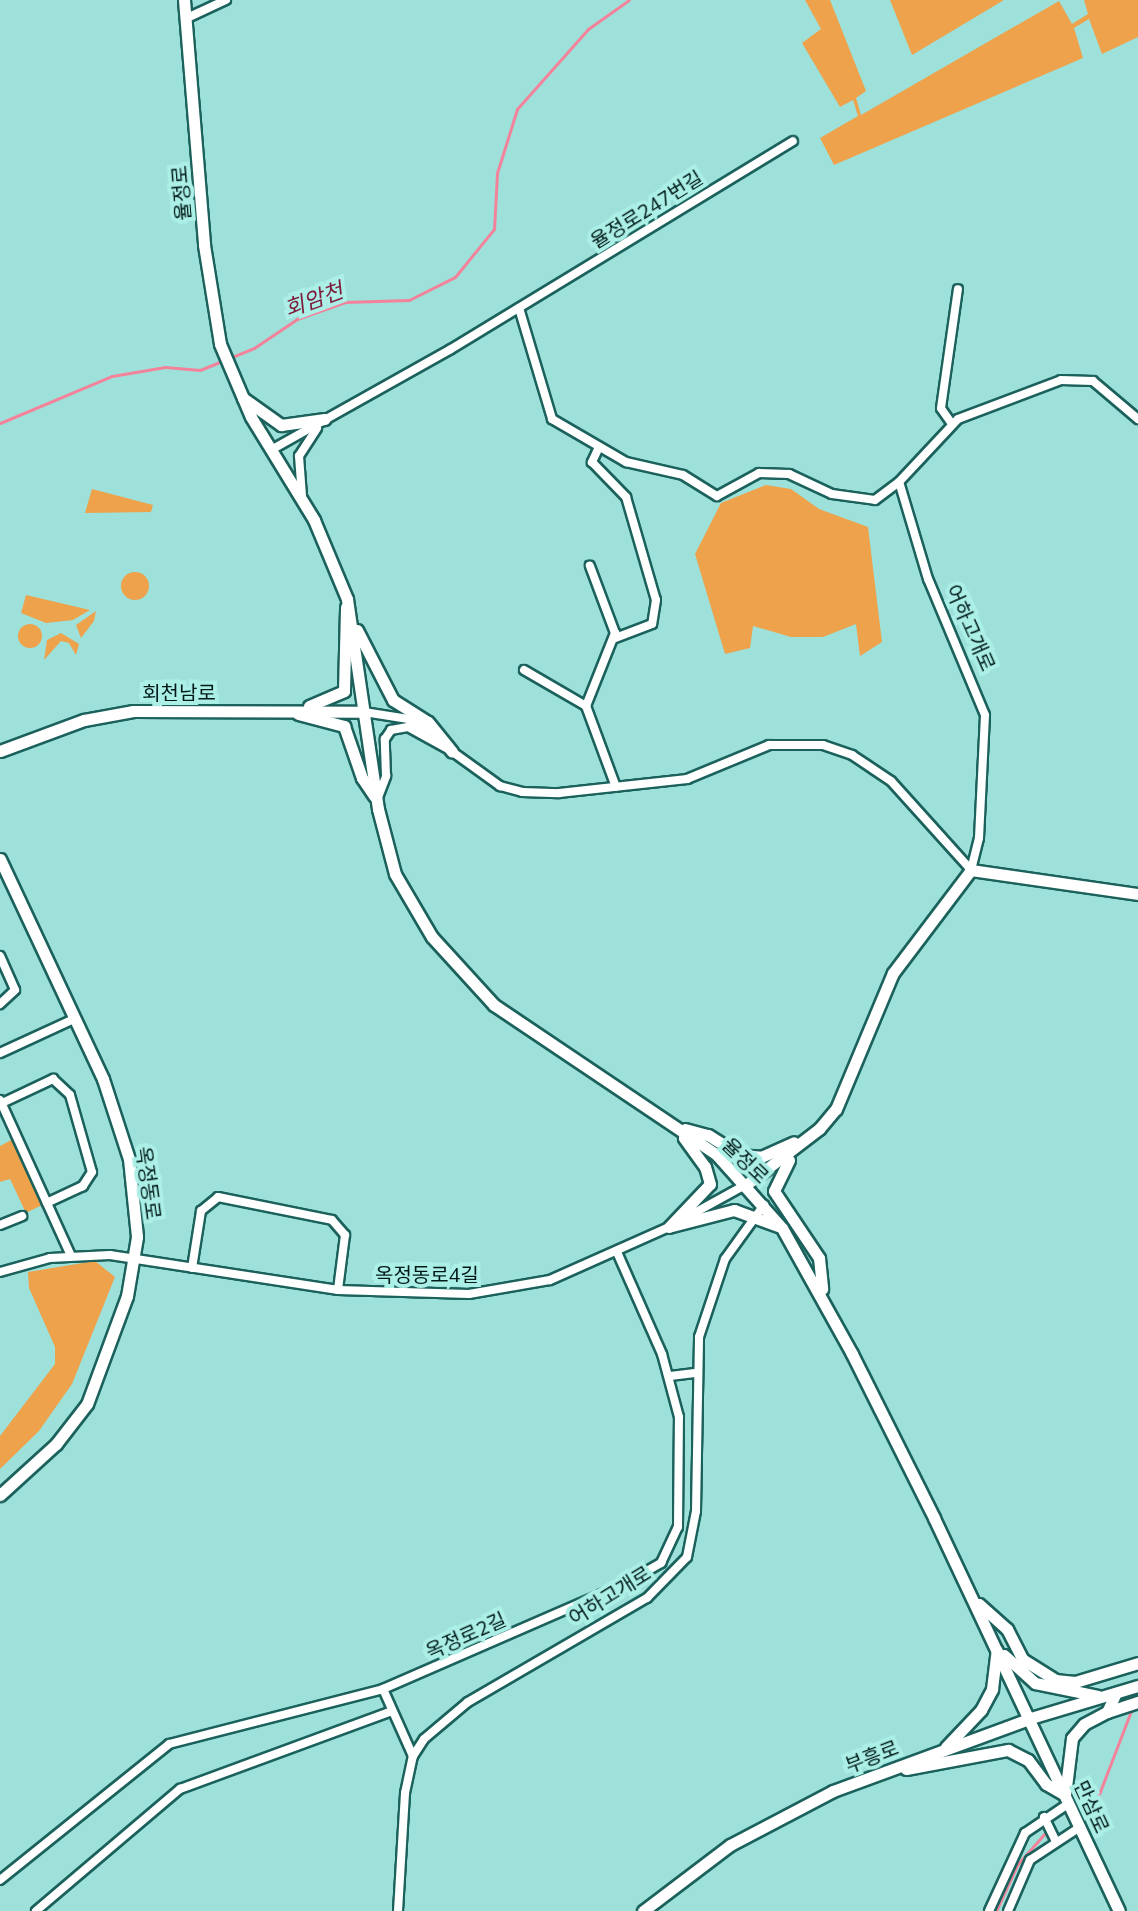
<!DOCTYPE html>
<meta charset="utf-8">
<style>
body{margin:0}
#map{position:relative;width:1138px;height:1911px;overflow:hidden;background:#9ee1da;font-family:"Nunito Sans","Noto Sans KR",sans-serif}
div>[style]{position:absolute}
.green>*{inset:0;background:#eda24b}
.round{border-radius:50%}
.stream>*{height:3px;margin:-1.5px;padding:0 1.5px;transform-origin:1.5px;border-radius:1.5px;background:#f2839b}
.roads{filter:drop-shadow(2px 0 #1b615c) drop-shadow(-2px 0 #1b615c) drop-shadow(0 2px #1b615c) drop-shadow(0 -2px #1b615c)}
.street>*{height:8px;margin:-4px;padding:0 4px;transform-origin:4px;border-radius:4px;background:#fff}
.secondary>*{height:11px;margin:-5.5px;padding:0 5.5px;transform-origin:5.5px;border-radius:5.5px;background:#fff}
span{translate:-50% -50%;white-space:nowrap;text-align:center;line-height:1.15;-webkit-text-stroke:8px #abefe7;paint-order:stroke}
.street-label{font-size:20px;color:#001917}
.water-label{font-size:22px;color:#7e1c3b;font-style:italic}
</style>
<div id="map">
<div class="green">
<i style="clip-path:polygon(805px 0,830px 0,866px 91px,856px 98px,861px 115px,1059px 1px,1072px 24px,1088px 14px,1084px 0,1138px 0,1138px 37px,1102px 54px,1089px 19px,1074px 28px,1083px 58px,834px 165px,820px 138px,858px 116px,853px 100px,840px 107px,802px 43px,821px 29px)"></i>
<i style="clip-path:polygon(890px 0,1004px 0,912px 55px)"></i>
<i style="clip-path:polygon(766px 485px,791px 489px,819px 509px,868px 527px,882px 642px,860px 656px,856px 624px,823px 637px,791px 637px,753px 626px,750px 648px,725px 654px,695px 554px,721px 503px)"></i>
<i style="clip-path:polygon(92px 489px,153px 505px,151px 512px,85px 513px)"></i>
<i class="round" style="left:121px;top:572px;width:28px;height:28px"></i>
<i style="clip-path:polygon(26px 595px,90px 610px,73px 620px,46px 623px,21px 613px)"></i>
<i style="clip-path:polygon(96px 611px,94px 621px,81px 638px,76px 625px)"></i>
<i class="round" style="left:18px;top:624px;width:24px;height:24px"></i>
<i style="clip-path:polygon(61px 633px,79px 644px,76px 655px,69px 643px,61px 641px,44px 660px,47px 640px)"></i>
<i style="clip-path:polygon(13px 1139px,42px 1205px,26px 1213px,10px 1179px,0 1182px,0 1146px)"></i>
<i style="clip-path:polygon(95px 1261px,115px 1277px,72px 1384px,39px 1431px,0 1469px,0 1436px,55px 1364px,55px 1347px,29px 1288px,28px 1272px)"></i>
</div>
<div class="stream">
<i style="left:0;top:423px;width:121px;rotate:-22.8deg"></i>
<i style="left:112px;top:376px;width:54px;rotate:-9.6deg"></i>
<i style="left:165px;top:367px;width:35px;rotate:5deg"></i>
<i style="left:200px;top:370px;width:58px;rotate:-22.2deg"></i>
<i style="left:254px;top:348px;width:52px;rotate:-34deg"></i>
<i style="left:297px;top:319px;width:51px;rotate:-19.5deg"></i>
<i style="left:345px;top:302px;width:64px;rotate:-1.8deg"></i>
<i style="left:409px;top:300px;width:51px;rotate:-26.6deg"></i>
<i style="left:455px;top:277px;width:62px;rotate:-50.9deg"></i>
<i style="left:494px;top:229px;width:56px;rotate:-86.9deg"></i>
<i style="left:497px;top:173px;width:67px;rotate:-72.6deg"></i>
<i style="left:517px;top:109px;width:107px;rotate:-48.4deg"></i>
<i style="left:588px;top:29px;width:50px;rotate:-35.3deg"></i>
<i style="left:1096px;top:1802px;width:101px;rotate:-69deg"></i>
<i style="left:996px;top:1911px;width:51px;rotate:-65.5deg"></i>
<i style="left:1017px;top:1865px;width:43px;rotate:-48.8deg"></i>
</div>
<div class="roads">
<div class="street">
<i style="left:187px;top:18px;width:43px;rotate:-24.8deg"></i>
<i style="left:519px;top:308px;width:116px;rotate:73.4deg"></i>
<i style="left:552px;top:419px;width:86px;rotate:30.2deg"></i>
<i style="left:626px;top:462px;width:58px;rotate:12.8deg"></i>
<i style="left:683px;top:475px;width:40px;rotate:32deg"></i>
<i style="left:717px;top:496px;width:48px;rotate:-28.7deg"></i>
<i style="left:759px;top:473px;width:30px;rotate:2deg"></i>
<i style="left:789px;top:474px;width:47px;rotate:24.9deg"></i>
<i style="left:832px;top:494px;width:43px;rotate:7.9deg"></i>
<i style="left:875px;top:500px;width:30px;rotate:-37deg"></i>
<i style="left:952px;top:424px;width:19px;rotate:-125deg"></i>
<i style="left:941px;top:408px;width:120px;rotate:-81.9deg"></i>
<i style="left:599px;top:447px;width:17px;rotate:115deg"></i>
<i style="left:592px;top:462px;width:49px;rotate:45.8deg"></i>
<i style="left:626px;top:497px;width:107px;rotate:73.8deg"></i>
<i style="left:656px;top:600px;width:24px;rotate:99deg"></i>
<i style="left:652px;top:624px;width:40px;rotate:159deg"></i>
<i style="left:271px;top:450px;width:206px;rotate:-29.3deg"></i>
<i style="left:451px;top:349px;width:400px;rotate:-31.3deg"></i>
<i style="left:302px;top:496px;width:40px;rotate:-94.3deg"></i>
<i style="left:299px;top:456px;width:33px;rotate:-57deg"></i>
<i style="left:524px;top:670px;width:72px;rotate:30.1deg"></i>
<i style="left:586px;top:706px;width:86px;rotate:69.7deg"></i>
<i style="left:586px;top:706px;width:79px;rotate:-68.3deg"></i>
<i style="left:615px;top:633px;width:72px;rotate:-110.5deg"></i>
<i style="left:364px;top:712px;width:45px;rotate:9deg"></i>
<i style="left:408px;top:719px;width:27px;rotate:28deg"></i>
<i style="left:450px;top:750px;width:62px;rotate:35.8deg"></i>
<i style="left:500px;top:786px;width:23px;rotate:15deg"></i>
<i style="left:522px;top:792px;width:37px;rotate:2deg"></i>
<i style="left:559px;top:793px;width:129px;rotate:-6.2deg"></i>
<i style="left:687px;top:779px;width:89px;rotate:-22.5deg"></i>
<i style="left:769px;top:745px;width:54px"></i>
<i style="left:823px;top:745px;width:31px;rotate:19deg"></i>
<i style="left:852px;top:755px;width:47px;rotate:33.7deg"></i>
<i style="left:891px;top:781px;width:120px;rotate:48deg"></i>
<i style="left:377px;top:800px;width:26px;rotate:-69deg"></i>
<i style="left:386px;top:776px;width:37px;rotate:-92deg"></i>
<i style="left:385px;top:739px;width:11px;rotate:-56deg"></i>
<i style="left:391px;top:730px;width:17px;rotate:-10deg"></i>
<i style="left:408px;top:727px;width:43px;rotate:28.9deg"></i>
<i style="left:971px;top:870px;width:33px;rotate:-76deg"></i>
<i style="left:979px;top:838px;width:123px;rotate:-87.2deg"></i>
<i style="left:985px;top:715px;width:147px;rotate:-112.7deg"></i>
<i style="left:928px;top:579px;width:101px;rotate:-106.6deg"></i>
<i style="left:899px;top:482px;width:86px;rotate:-46.9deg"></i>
<i style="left:958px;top:419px;width:110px;rotate:-20.7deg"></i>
<i style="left:1061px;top:380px;width:32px;rotate:2deg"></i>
<i style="left:1093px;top:381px;width:59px;rotate:40.2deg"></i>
<i style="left:0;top:956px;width:37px;rotate:66deg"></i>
<i style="left:15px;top:990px;width:21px;rotate:137deg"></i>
<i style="left:0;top:1053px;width:81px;rotate:-24.7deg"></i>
<i style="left:0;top:1100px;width:171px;rotate:65.5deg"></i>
<i style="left:0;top:1104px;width:59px;rotate:-25.3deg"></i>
<i style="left:53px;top:1079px;width:23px;rotate:43deg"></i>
<i style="left:70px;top:1095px;width:80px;rotate:74.1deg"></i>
<i style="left:92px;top:1172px;width:17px;rotate:123deg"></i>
<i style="left:83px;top:1186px;width:40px;rotate:155deg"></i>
<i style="left:0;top:1225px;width:24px;rotate:-22deg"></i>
<i style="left:192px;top:1268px;width:58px;rotate:-81deg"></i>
<i style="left:201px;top:1211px;width:22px;rotate:-39deg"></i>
<i style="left:218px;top:1197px;width:116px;rotate:11.4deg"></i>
<i style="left:332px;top:1220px;width:20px;rotate:49deg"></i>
<i style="left:345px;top:1235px;width:55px;rotate:97.3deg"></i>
<i style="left:0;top:1272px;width:52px;rotate:-15.6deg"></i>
<i style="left:50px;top:1258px;width:60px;rotate:-2.9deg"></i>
<i style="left:110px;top:1255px;width:231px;rotate:8.7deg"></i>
<i style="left:338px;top:1290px;width:131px;rotate:1.7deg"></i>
<i style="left:469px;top:1294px;width:82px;rotate:-9.8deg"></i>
<i style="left:550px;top:1280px;width:130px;rotate:-24deg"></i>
<i style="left:669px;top:1227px;width:89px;rotate:-28.9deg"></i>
<i style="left:670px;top:1376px;width:25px;rotate:-7deg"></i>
<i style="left:383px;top:1689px;width:73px;rotate:65.9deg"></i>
<i style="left:1044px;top:1817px;width:25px;rotate:64deg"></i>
<i style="left:0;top:1880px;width:217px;rotate:-38.8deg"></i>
<i style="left:169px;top:1744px;width:221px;rotate:-14.4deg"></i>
<i style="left:383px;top:1689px;width:263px;rotate:-23.5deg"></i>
<i style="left:624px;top:1584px;width:43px;rotate:-29.6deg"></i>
<i style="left:661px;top:1563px;width:40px;rotate:-65deg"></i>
<i style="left:678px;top:1527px;width:110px;rotate:-89.5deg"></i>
<i style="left:679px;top:1417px;width:65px;rotate:-105.1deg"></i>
<i style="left:662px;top:1354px;width:111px;rotate:-113.8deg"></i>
<i style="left:36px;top:1911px;width:189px;rotate:-40.3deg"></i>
<i style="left:180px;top:1789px;width:226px;rotate:-20.2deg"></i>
<i style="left:398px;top:1911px;width:118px;rotate:-86.6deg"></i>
<i style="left:405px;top:1793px;width:38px;rotate:-78deg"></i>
<i style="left:413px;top:1756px;width:20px;rotate:-57deg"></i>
<i style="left:424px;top:1739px;width:57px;rotate:-40.1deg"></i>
<i style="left:468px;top:1702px;width:207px;rotate:-30.2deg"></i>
<i style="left:647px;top:1598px;width:57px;rotate:-45.7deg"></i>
<i style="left:687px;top:1557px;width:47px;rotate:-78.9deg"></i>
<i style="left:696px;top:1511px;width:174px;rotate:-89deg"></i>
<i style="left:699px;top:1337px;width:82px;rotate:-71.6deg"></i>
<i style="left:725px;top:1259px;width:67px;rotate:-54.2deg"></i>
<i style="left:989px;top:1911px;width:86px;rotate:-65.2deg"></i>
<i style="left:1025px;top:1833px;width:52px;rotate:-34deg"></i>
<i style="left:1008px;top:1911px;width:56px;rotate:-66.7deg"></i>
<i style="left:1030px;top:1860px;width:60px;rotate:-33.4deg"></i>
</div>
<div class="secondary">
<i style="left:184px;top:0;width:246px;rotate:85.3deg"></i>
<i style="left:204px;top:245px;width:100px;rotate:80.8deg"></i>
<i style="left:220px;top:344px;width:79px;rotate:67deg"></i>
<i style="left:251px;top:417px;width:121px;rotate:58.5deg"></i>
<i style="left:314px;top:520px;width:86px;rotate:67.3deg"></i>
<i style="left:347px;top:599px;width:212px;rotate:81.6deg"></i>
<i style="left:378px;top:809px;width:67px;rotate:75.3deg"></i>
<i style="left:395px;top:874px;width:73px;rotate:59.6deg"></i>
<i style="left:432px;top:937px;width:92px;rotate:47.6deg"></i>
<i style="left:494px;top:1005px;width:267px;rotate:33.9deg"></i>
<i style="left:716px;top:1154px;width:99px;rotate:48.3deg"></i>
<i style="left:782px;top:1228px;width:144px;rotate:60.9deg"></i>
<i style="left:852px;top:1354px;width:183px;rotate:63.4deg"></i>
<i style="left:934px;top:1518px;width:434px;rotate:64.8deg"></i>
<i style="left:243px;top:398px;width:47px;rotate:35.4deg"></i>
<i style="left:281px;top:425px;width:44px;rotate:-7.8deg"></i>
<i style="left:357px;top:630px;width:79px;rotate:62.8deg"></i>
<i style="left:393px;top:700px;width:41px;rotate:32.2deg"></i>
<i style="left:428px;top:722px;width:38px;rotate:51deg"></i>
<i style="left:309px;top:706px;width:38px;rotate:-23deg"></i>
<i style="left:344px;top:691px;width:84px;rotate:-88.6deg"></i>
<i style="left:298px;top:714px;width:48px;rotate:14.6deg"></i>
<i style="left:344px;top:726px;width:55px;rotate:70.9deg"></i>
<i style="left:362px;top:778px;width:22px;rotate:56deg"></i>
<i style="left:0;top:751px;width:90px;rotate:-20.3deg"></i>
<i style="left:84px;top:720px;width:50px;rotate:-10.4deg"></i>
<i style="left:133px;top:711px;width:231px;rotate:0.2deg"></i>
<i style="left:0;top:859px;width:243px;rotate:64.9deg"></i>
<i style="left:103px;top:1079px;width:84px;rotate:72deg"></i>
<i style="left:129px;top:1159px;width:78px;rotate:84.1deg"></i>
<i style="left:137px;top:1237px;width:60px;rotate:99.6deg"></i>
<i style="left:127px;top:1296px;width:115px;rotate:110.3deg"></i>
<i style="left:87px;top:1404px;width:51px;rotate:127.8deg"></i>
<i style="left:56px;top:1444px;width:76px;rotate:137.7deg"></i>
<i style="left:685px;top:1129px;width:24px;rotate:15deg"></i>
<i style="left:708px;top:1135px;width:38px;rotate:32deg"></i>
<i style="left:740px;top:1155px;width:21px;rotate:5deg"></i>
<i style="left:761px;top:1157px;width:36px;rotate:-24deg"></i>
<i style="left:789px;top:1160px;width:34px;rotate:116deg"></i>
<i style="left:774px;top:1191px;width:81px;rotate:56.1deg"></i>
<i style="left:819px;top:1258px;width:31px;rotate:84deg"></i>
<i style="left:747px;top:1184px;width:91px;rotate:-37.4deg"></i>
<i style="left:819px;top:1129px;width:26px;rotate:-50deg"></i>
<i style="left:836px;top:1109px;width:147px;rotate:-67.3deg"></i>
<i style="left:893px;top:973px;width:129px;rotate:-52.9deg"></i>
<i style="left:971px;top:870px;width:169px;rotate:8.2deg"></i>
<i style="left:672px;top:1226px;width:64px;rotate:-14.5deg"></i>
<i style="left:734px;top:1210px;width:47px;rotate:20deg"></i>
<i style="left:669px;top:1227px;width:59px;rotate:-46.4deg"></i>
<i style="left:710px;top:1184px;width:18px;rotate:-106deg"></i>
<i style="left:705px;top:1167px;width:36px;rotate:-126deg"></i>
<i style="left:979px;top:1604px;width:38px;rotate:42deg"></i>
<i style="left:1007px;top:1629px;width:34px;rotate:63deg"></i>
<i style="left:1022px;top:1659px;width:39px;rotate:32deg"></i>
<i style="left:1055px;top:1680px;width:20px;rotate:6deg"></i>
<i style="left:1075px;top:1682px;width:66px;rotate:-16.8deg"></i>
<i style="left:1004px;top:1655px;width:42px;rotate:42.1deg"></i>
<i style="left:1035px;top:1683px;width:64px;rotate:11.7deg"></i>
<i style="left:1107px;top:1712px;width:33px;rotate:-18deg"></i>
<i style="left:946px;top:1747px;width:51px;rotate:-46.6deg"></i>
<i style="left:981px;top:1710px;width:24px;rotate:-62deg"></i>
<i style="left:992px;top:1689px;width:39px;rotate:-83deg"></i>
<i style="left:906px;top:1769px;width:104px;rotate:-10.6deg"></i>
<i style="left:1008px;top:1750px;width:22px;rotate:27deg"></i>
<i style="left:1028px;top:1760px;width:30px;rotate:53deg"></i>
<i style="left:1046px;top:1784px;width:22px;rotate:30deg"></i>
<i style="left:1065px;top:1795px;width:57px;rotate:-83deg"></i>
<i style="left:1072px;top:1738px;width:18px;rotate:-49deg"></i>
<i style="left:1084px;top:1724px;width:26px;rotate:-28deg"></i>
<i style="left:1107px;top:1712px;width:21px;rotate:-65deg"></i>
<i style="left:643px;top:1911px;width:109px;rotate:-37.2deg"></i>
<i style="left:730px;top:1845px;width:116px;rotate:-27.7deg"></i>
<i style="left:833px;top:1791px;width:211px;rotate:-20.2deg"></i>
<i style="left:1031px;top:1718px;width:112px;rotate:-16.7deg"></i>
</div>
</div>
<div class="street-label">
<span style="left:182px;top:193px;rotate:-95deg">율정로</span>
<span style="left:647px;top:210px;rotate:-32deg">율정로247번길</span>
<span style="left:970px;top:628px;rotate:66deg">어하고개로</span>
<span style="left:179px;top:693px">회천남로</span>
<span style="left:745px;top:1161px;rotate:44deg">율정로</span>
<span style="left:148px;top:1183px;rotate:82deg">옥정동로</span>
<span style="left:427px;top:1275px">옥정동로4길</span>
<span style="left:610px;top:1596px;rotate:-32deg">어하고개로</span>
<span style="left:466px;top:1636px;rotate:-24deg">옥정로2길</span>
<span style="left:872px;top:1757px;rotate:-21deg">부흥로</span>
<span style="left:1091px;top:1807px;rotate:65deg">만삼로</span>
</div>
<div class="water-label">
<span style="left:314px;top:301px;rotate:-20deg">회암천</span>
</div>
</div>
